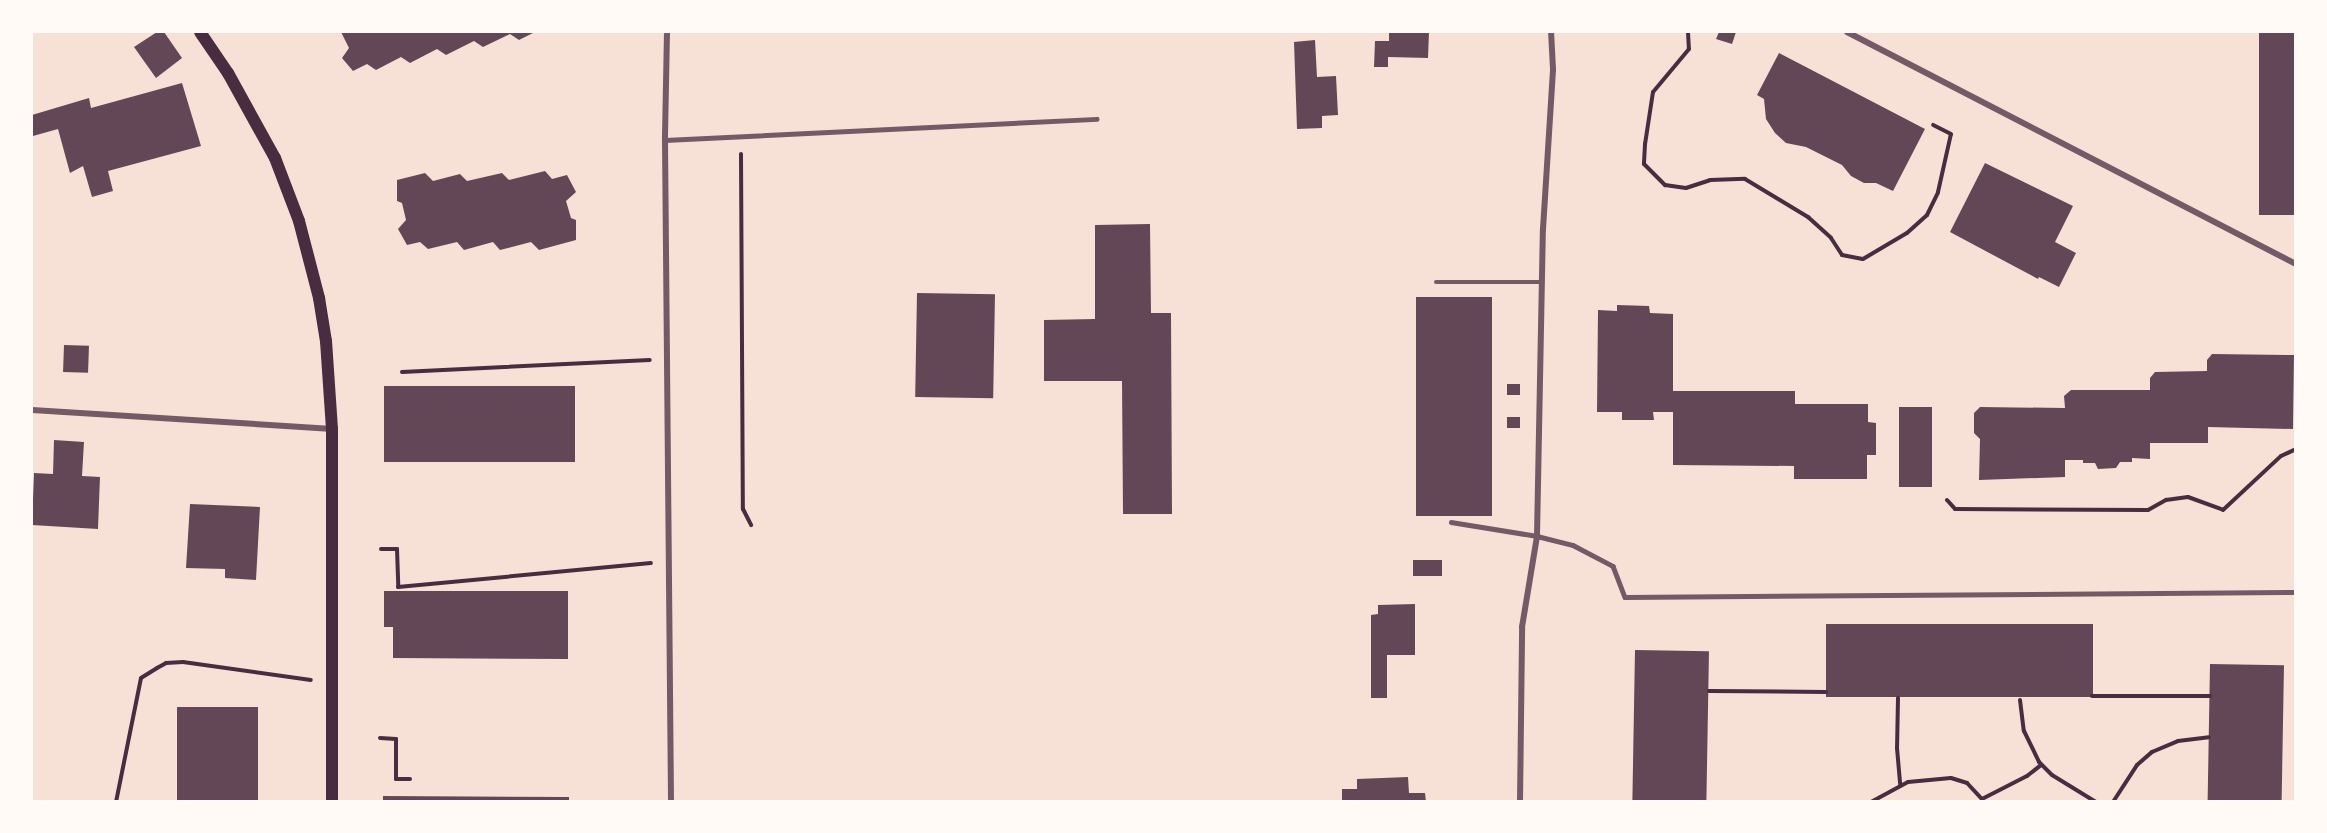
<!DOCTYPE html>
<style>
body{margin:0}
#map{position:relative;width:2327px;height:833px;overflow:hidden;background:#f7e1d7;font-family:"Alegreya Sans",sans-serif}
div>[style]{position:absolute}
.building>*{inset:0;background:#644757;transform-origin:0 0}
.path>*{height:4px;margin:-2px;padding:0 2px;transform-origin:2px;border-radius:2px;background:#4a2c40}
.service>*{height:4.5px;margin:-2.25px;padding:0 2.25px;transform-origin:2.25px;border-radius:2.25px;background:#755966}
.minor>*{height:6px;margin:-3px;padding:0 3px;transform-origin:3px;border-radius:3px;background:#755966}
.secondary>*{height:12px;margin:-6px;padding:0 6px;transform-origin:6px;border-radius:6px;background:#4a2c40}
span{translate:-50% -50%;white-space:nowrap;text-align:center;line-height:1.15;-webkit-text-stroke:4.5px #fffaf5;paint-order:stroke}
.frame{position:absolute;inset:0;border:33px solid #fffaf5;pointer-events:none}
</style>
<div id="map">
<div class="building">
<i style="clip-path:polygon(157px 32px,164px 32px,182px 58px,156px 78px,134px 47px)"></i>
<i style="clip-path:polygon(341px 32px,535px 32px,519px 40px,510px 34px,483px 47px,474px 41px,446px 55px,437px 49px,410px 63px,401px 57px,376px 70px,367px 64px,353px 71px,342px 58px,349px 48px)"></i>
<i style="clip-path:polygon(1389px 32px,1429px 32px,1428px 58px,1388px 57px,1388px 67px,1374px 67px,1375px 41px,1389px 41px)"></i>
<i style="clip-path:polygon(1719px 32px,1736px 32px,1732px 44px,1716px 39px)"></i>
<i style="left:2259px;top:32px;width:37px;height:183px"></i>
<i style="clip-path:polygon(1315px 40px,1317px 77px,1336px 76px,1338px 115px,1322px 116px,1322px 128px,1297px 129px,1294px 42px)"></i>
<i style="clip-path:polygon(1779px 53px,1925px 129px,1893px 191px,1876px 183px,1864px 183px,1851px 176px,1842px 165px,1806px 147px,1786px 143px,1775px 133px,1766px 119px,1764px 99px,1757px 95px)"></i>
<i style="clip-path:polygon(182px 83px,201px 146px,108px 171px,113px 191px,92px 197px,83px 166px,70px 173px,58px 129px,33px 136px,32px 115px,89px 98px,91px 108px)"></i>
<i style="clip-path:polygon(1985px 163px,2073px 206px,2055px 242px,2076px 253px,2059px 287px,2039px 277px,2038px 279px,1950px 232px)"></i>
<i style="clip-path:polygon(545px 171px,552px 179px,567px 175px,576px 192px,566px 201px,571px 218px,576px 220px,576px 240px,539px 250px,531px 242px,500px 250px,493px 242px,464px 250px,457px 242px,428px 249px,420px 242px,407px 245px,398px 229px,406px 220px,402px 203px,397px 201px,397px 180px,425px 173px,433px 181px,460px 174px,467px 181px,502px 173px,509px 180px)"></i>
<i style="clip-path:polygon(1150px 224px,1151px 313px,1171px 313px,1172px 514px,1123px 514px,1122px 381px,1044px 381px,1044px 320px,1095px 319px,1095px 225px)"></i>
<i style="left:917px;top:293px;width:78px;height:104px;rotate:1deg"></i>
<i style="left:1416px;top:297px;width:76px;height:219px"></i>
<i style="clip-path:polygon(1617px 305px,1649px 306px,1650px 313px,1673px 314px,1673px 391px,1795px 391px,1795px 404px,1868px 404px,1868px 422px,1876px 423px,1876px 455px,1867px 455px,1867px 479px,1794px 479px,1794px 466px,1673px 465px,1673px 412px,1653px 412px,1654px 420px,1622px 420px,1622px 412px,1597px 412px,1598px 310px,1617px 311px)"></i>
<i style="left:64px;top:345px;width:25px;height:27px;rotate:2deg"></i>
<i style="clip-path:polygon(2212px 354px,2294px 355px,2293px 429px,2208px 427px,2208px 443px,2150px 443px,2150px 459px,2132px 458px,2132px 462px,2120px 462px,2116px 468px,2098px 469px,2095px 463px,2083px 463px,2083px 460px,2065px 460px,2065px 477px,1979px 480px,1980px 439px,1974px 433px,1974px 413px,1980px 407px,2065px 408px,2064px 396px,2071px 390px,2150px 390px,2150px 378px,2155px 372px,2207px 371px,2207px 360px)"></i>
<i style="left:1520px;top:384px;width:11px;height:13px;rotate:90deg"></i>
<i style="left:384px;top:386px;width:191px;height:76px"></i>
<i style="left:1899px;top:407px;width:33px;height:80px"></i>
<i style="left:1507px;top:417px;width:13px;height:11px"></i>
<i style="clip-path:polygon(54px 440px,84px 442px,82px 476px,100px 477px,98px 529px,32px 525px,34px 473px,53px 474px)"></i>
<i style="clip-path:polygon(190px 504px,260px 507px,256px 580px,225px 578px,225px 569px,186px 568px)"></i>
<i style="left:1442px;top:560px;width:16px;height:29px;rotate:90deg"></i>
<i style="clip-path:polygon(384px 591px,568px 591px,568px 659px,393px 658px,393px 627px,384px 627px)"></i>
<i style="clip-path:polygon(1415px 604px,1415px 655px,1387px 655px,1387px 698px,1371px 698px,1371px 615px,1378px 614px,1378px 605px)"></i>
<i style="left:1826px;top:624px;width:267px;height:73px"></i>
<i style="left:1635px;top:650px;width:74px;height:152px;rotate:1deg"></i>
<i style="left:2210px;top:664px;width:74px;height:138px;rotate:1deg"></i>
<i style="left:177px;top:707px;width:81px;height:95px"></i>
<i style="clip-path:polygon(1408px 777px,1409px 793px,1425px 793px,1426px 802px,1342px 802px,1342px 789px,1357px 789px,1357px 779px)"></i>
<i style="clip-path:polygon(383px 796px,569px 797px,569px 802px,383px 802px)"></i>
</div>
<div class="path">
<i style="left:1688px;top:32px;width:17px;rotate:87deg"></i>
<i style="left:1689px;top:49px;width:56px;rotate:129.9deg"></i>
<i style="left:1653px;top:92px;width:53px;rotate:98.7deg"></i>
<i style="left:1645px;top:144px;width:20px;rotate:93deg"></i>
<i style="left:1644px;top:164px;width:30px;rotate:45deg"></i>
<i style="left:1665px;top:185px;width:21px;rotate:8deg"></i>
<i style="left:1686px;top:188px;width:25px;rotate:-18deg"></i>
<i style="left:1710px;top:180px;width:35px;rotate:-2deg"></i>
<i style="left:1745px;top:179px;width:74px;rotate:31.1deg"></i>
<i style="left:1808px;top:217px;width:31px;rotate:42deg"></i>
<i style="left:1831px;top:238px;width:20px;rotate:57deg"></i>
<i style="left:1842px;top:255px;width:21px;rotate:11deg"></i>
<i style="left:1863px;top:259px;width:51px;rotate:-30.6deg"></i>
<i style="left:1907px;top:233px;width:27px;rotate:-42deg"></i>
<i style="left:1927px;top:215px;width:25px;rotate:-64deg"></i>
<i style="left:1938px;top:192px;width:59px;rotate:-77.4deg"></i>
<i style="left:1951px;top:134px;width:20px;rotate:-153deg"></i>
<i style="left:741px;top:154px;width:355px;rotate:89.7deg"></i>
<i style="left:743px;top:509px;width:18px;rotate:63deg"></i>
<i style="left:402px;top:372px;width:248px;rotate:-2.8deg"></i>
<i style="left:1947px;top:500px;width:12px;rotate:48deg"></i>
<i style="left:1955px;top:509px;width:193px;rotate:0.3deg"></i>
<i style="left:2148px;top:510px;width:21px;rotate:-29deg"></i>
<i style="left:2166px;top:500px;width:22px;rotate:-8deg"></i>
<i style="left:2188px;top:497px;width:37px;rotate:20deg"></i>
<i style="left:2223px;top:510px;width:79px;rotate:-43deg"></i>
<i style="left:2281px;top:456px;width:17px;rotate:-25deg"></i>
<i style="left:381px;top:549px;width:16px"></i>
<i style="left:397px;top:549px;width:38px;rotate:88deg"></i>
<i style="left:398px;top:587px;width:254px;rotate:-5.4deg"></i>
<i style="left:1709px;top:691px;width:117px;rotate:0.5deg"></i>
<i style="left:2092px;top:696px;width:118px"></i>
<i style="left:1898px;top:698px;width:50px;rotate:91.1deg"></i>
<i style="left:1897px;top:748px;width:37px;rotate:85deg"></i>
<i style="left:2020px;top:700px;width:31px;rotate:83deg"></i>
<i style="left:2024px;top:731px;width:34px;rotate:64deg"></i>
<i style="left:2039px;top:762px;width:18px;rotate:45deg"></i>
<i style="left:2052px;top:775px;width:52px;rotate:31.5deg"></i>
<i style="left:380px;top:738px;width:16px;rotate:4deg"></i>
<i style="left:396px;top:739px;width:40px;rotate:90deg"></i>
<i style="left:396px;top:779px;width:14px"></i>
<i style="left:116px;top:802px;width:126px;rotate:-78.6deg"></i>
<i style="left:141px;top:678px;width:19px;rotate:-32deg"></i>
<i style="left:157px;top:668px;width:10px;rotate:-29deg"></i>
<i style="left:166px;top:663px;width:17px;rotate:-3deg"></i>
<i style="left:183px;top:662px;width:129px;rotate:8deg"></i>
<i style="left:1871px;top:802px;width:42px;rotate:-28.4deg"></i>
<i style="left:1908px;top:782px;width:43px;rotate:-5.3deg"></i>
<i style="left:1951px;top:778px;width:17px;rotate:17deg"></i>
<i style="left:1967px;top:783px;width:22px;rotate:47deg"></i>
<i style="left:1982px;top:799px;width:51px;rotate:-27.1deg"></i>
<i style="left:2027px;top:776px;width:18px;rotate:-38deg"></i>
<i style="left:2113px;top:802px;width:44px;rotate:-57deg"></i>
<i style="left:2137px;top:765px;width:20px;rotate:-41deg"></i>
<i style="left:2152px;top:752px;width:28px;rotate:-23deg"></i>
<i style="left:2178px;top:741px;width:31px;rotate:-7deg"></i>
</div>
<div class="service">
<i style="left:665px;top:140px;width:432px;rotate:-2.8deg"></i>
<i style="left:1436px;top:282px;width:105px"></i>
<i style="left:1451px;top:522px;width:87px;rotate:9.2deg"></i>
<i style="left:1537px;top:536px;width:37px;rotate:14deg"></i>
<i style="left:1573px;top:545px;width:45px;rotate:27.7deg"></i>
<i style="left:1613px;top:566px;width:33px;rotate:69deg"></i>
<i style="left:1625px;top:597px;width:671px;rotate:-0.43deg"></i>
</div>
<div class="minor">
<i style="left:667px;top:32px;width:108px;rotate:91.1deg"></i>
<i style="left:665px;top:140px;width:662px;rotate:89.48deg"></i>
<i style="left:1847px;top:32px;width:505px;rotate:27.33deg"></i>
<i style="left:32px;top:410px;width:301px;rotate:3.6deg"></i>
<i style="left:1520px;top:802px;width:175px;rotate:-89.3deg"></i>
<i style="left:1522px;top:627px;width:92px;rotate:-80.6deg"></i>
<i style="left:1537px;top:536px;width:307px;rotate:-88.9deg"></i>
<i style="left:1543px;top:229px;width:160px;rotate:-86.4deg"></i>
<i style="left:1553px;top:69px;width:37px;rotate:-93deg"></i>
</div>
<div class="secondary">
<i style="left:200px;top:32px;width:50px;rotate:55.7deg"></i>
<i style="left:228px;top:73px;width:97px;rotate:61.1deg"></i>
<i style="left:275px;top:158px;width:67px;rotate:69.1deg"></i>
<i style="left:299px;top:221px;width:80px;rotate:75.4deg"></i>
<i style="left:319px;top:298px;width:44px;rotate:80.8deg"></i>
<i style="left:326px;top:341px;width:88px;rotate:86.1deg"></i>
<i style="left:332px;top:429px;width:373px;rotate:90deg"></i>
</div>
<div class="frame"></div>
</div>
